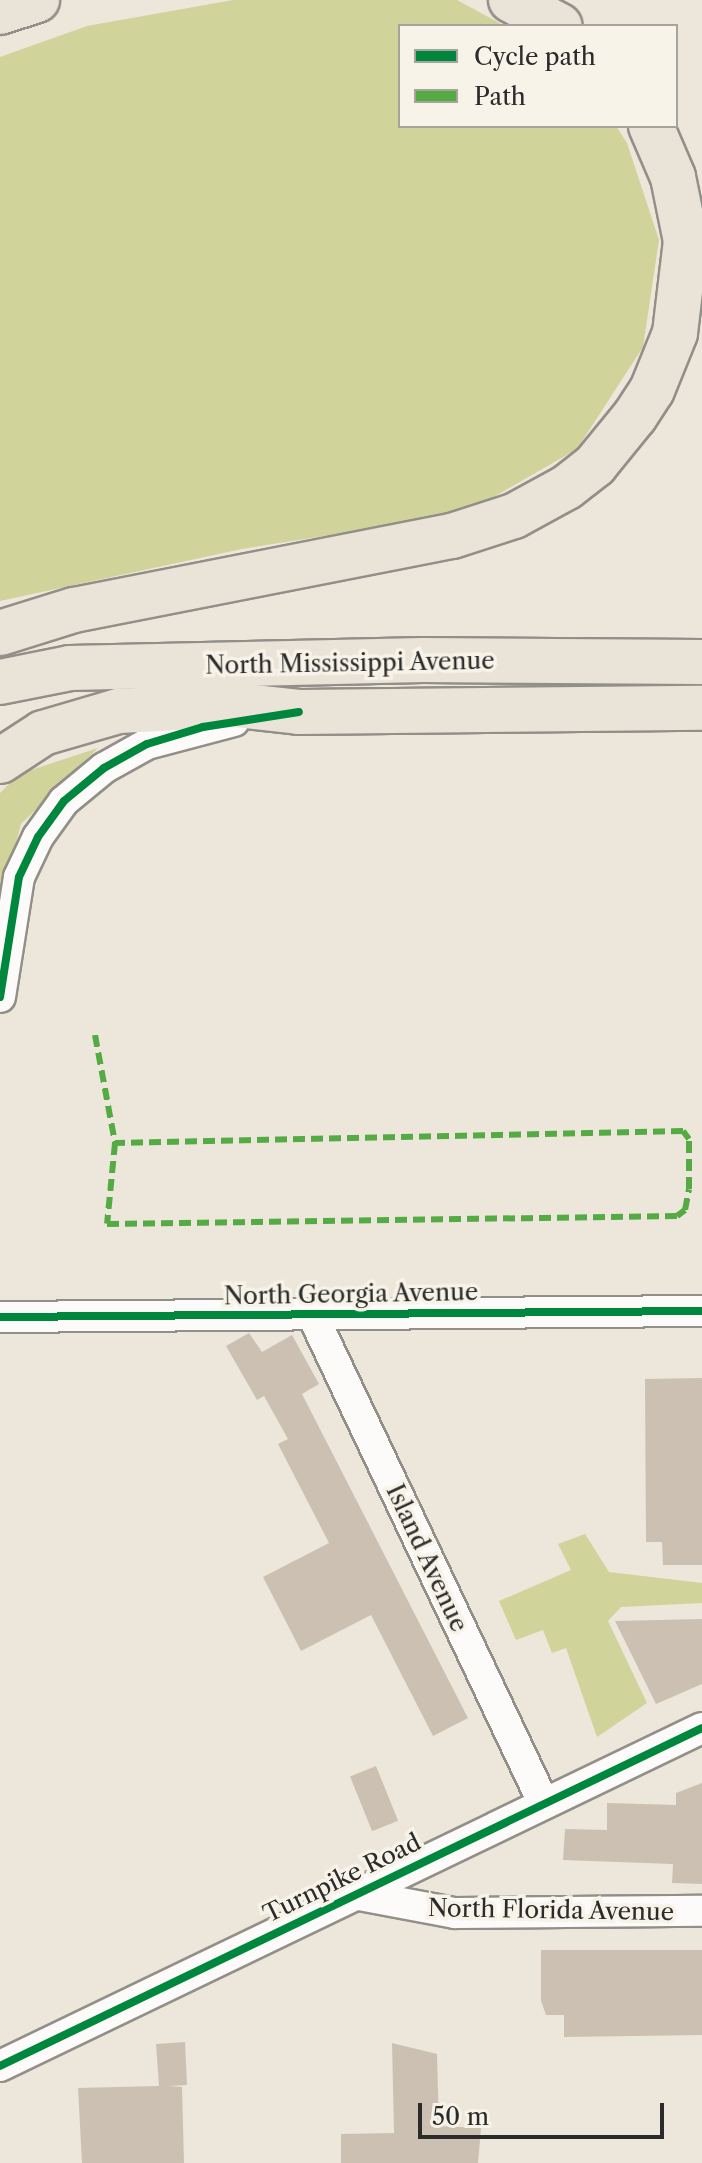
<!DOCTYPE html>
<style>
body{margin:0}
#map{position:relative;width:702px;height:2163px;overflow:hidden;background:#ede6da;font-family:"Libre Caslon Text",serif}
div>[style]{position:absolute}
.green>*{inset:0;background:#d0d39a}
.building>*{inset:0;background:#ccc0b3;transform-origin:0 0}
.roads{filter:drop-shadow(2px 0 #928f89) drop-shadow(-2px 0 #928f89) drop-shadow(0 2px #928f89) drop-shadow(0 -2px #928f89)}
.minor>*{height:30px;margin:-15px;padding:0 15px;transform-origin:15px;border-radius:15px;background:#fcfbf9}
.primary>*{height:44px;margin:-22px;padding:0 22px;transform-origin:22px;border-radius:22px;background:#eae3d7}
.trunk>*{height:44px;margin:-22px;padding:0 22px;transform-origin:22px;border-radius:22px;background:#eae3d7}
.motorway>*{height:44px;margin:-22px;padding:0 22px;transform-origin:22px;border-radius:22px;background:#eae3d7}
.quiet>*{height:6px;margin-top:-3px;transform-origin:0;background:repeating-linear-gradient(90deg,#54ab44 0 12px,transparent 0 18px)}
.cycleway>*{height:8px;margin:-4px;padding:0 4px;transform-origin:4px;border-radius:4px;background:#00873e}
span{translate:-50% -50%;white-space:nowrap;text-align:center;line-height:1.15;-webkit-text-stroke:7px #f7f3e8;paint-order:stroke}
.street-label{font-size:24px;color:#2b2b2b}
.legend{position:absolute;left:398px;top:24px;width:280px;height:104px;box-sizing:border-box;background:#f7f3e8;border:2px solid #a5a39c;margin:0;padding:10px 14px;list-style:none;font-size:24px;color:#2b2b2b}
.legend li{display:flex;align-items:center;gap:16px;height:40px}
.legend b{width:40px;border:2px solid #a5a39c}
.scale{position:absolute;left:418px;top:2103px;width:246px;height:36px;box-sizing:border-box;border:4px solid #2b2b2b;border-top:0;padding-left:10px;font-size:24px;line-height:28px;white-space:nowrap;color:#2b2b2b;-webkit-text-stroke:6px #f7f3e8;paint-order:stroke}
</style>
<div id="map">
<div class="green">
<i style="clip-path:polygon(233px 0,457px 0,505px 26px,400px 26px,400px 126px,616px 126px,627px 143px,659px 240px,643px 347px,577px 449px,464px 514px,242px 549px,0 601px,0 57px,87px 26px)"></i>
<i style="clip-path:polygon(98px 748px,21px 824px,0 905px,0 793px,19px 774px)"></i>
<i style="clip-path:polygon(585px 1534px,609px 1572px,702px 1583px,702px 1603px,621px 1607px,608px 1621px,647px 1703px,597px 1737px,566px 1648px,552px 1653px,543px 1630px,516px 1640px,499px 1601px,571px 1570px,558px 1544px)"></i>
</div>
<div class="building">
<i style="clip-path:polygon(249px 1333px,262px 1352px,292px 1335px,319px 1384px,302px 1394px,468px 1718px,433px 1736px,371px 1615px,301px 1651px,263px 1577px,329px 1543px,278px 1444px,288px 1439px,264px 1396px,257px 1400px,226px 1346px)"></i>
<i style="clip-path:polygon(702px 1378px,702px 1565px,663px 1565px,662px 1542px,646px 1542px,645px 1379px)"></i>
<i style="clip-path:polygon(702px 1619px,702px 1684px,656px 1704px,615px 1621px)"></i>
<i style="left:376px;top:1766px;width:59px;height:28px;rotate:68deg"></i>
<i style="clip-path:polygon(702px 1783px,702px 1884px,672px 1883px,673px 1864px,563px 1860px,565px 1829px,607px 1830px,607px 1803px,676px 1805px,676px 1793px)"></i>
<i style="clip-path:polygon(541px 1950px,702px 1950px,702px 2035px,564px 2037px,564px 2015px,546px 2015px,541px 2001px)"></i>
<i style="clip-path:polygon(185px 2042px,187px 2085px,169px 2086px,182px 2087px,184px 2163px,82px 2163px,78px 2088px,159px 2086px,156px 2044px)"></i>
<i style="clip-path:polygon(392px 2043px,437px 2054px,439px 2126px,481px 2128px,478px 2163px,341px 2163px,341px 2134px,394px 2133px)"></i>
</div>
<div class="roads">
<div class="minor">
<i style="left:0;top:997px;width:121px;rotate:-81deg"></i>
<i style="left:19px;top:877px;width:44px;rotate:-64.6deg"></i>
<i style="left:38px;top:837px;width:44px;rotate:-54.2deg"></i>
<i style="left:64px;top:801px;width:52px;rotate:-39.5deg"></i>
<i style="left:104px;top:768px;width:49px;rotate:-29.2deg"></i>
<i style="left:147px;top:744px;width:90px;rotate:-14.8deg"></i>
<i style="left:312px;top:1314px;width:540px;rotate:64.67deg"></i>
<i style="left:0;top:1317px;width:702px;rotate:-0.49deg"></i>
<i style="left:354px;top:1894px;width:103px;rotate:10.7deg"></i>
<i style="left:455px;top:1913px;width:247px;rotate:-0.5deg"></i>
<i style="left:0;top:2066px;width:779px;rotate:-25.71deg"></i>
</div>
<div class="primary">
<i style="left:0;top:682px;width:71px;rotate:-11.3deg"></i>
<i style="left:70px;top:668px;width:353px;rotate:-1.3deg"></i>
<i style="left:423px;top:660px;width:279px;rotate:0.4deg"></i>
<i style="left:299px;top:712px;width:403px;rotate:-0.6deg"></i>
</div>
<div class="trunk">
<i style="left:0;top:761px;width:51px;rotate:-33.1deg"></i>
<i style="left:43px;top:733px;width:78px;rotate:-16.3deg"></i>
<i style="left:118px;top:711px;width:118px;rotate:-2.9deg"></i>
<i style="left:236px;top:705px;width:63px;rotate:6.3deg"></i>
</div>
<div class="motorway">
<i style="left:511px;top:0;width:55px;rotate:28deg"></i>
<i style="left:0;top:12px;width:39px;rotate:-18deg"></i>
<i style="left:0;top:633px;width:77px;rotate:-17.3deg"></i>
<i style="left:74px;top:610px;width:385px;rotate:-11.1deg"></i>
<i style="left:452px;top:536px;width:65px;rotate:-17.9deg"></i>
<i style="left:514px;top:516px;width:60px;rotate:-28.7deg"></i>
<i style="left:567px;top:487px;width:36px;rotate:-38deg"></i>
<i style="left:595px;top:465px;width:63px;rotate:-50.8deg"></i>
<i style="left:635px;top:416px;width:31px;rotate:-57deg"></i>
<i style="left:652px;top:390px;width:61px;rotate:-68deg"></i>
<i style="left:675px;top:333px;width:93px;rotate:-83.2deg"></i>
<i style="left:686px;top:241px;width:65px;rotate:-101.5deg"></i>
<i style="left:673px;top:177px;width:56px;rotate:-113.3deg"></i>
</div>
</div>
<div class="quiet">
<i style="left:95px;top:1035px;width:110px;rotate:79.5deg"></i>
<i style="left:115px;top:1143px;width:81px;rotate:95.6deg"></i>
<i style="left:107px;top:1224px;width:570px;rotate:-0.8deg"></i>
<i style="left:677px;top:1216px;width:10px;rotate:-37deg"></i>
<i style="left:685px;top:1210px;width:21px;rotate:-79deg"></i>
<i style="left:689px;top:1189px;width:50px;rotate:-90deg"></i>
<i style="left:689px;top:1139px;width:10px;rotate:-127deg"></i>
<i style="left:683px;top:1131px;width:568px;rotate:178.79deg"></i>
</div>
<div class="cycleway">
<i style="left:0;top:997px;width:121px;rotate:-81deg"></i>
<i style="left:19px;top:877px;width:44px;rotate:-64.6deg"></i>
<i style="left:38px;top:837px;width:44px;rotate:-54.2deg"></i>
<i style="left:64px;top:801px;width:52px;rotate:-39.5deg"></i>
<i style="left:104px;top:768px;width:49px;rotate:-29.2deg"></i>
<i style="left:147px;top:744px;width:59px;rotate:-16.9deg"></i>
<i style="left:203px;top:727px;width:97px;rotate:-8.9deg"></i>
<i style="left:0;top:1317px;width:702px;rotate:-0.49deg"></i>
<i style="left:0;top:2066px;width:779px;rotate:-25.71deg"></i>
</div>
<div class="street-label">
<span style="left:350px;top:663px;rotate:-1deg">North Mississippi Avenue</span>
<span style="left:351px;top:1294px;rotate:-1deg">North Georgia Avenue</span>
<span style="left:427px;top:1558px;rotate:65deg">Island Avenue</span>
<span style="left:342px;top:1878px;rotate:-26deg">Turnpike Road</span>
<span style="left:551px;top:1910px;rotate:1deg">North Florida Avenue</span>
</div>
<ul class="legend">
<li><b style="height:10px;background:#00873e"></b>Cycle path</li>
<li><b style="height:10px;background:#54ab44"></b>Path</li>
</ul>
<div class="scale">50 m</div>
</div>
